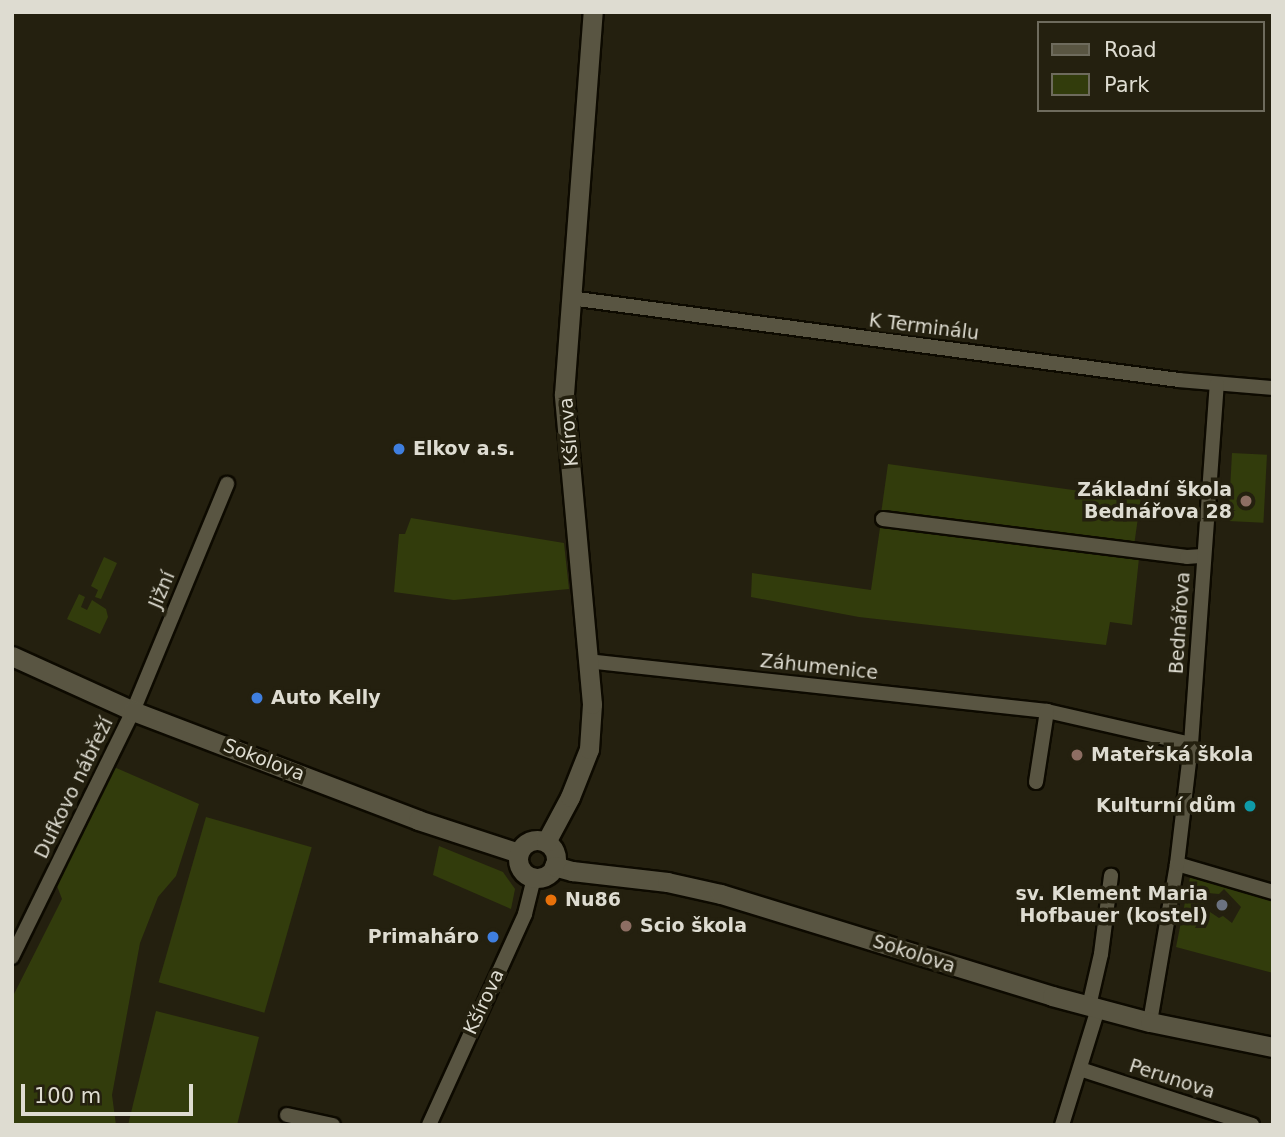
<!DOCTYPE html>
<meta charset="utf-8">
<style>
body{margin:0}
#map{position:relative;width:1285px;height:1137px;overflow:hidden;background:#24200f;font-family:"DejaVu Sans",sans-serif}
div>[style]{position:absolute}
.green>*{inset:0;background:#323c0c;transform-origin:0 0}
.roads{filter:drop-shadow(2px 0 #0d0a00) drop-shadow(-2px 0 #0d0a00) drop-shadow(0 2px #0d0a00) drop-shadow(0 -2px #0d0a00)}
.street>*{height:14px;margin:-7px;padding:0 7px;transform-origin:7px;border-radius:7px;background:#595542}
.secondary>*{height:19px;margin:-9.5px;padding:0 9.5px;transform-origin:9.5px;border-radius:9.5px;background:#595542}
.secondary>.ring{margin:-9.5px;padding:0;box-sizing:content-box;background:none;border:19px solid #595542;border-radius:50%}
.dots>*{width:19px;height:19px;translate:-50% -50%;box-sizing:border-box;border:4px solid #24200f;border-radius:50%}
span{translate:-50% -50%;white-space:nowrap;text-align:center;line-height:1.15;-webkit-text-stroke:7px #24200f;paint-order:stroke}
.street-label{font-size:19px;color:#dedcd1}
.poi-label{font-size:19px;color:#dedcd1;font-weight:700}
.left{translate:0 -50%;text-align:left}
.right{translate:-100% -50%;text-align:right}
.frame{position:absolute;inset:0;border:14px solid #dedcd1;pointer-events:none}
.legend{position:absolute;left:1037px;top:21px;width:228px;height:91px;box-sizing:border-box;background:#24200f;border:2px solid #6e6b5d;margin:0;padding:9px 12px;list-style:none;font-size:21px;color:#dedcd1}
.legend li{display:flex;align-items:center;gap:14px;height:35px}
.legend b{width:35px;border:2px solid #6e6b5d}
.scale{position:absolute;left:21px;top:1084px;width:172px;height:32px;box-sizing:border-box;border:4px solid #dedcd1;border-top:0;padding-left:9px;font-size:21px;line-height:24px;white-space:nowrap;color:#dedcd1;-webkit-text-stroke:5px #24200f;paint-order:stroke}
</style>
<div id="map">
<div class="green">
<i style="left:1232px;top:453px;width:35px;height:68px;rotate:3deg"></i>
<i style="left:888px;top:464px;width:255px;height:50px;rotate:8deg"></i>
<i style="clip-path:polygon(411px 518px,564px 543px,569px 589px,454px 600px,394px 592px,399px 534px,405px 534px)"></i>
<i style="clip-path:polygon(881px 521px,1139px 558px,1132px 625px,1110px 622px,1106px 645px,859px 617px,751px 597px,752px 573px,871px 590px)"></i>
<i style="clip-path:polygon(104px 557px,117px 563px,101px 599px,95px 597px,98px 590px,91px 586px)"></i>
<i style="clip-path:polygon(79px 594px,85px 597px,81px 607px,87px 610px,92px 600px,106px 609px,108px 617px,100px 634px,67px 619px)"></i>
<i style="clip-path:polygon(114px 767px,199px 804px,176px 876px,158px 897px,140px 943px,112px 1095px,116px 1125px,12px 1125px,12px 998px,62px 899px,57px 886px)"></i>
<i style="left:206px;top:817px;width:110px;height:172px;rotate:16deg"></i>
<i style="clip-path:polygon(439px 846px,503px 872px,515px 889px,511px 909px,433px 875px)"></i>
<i style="clip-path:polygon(evenodd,1191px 872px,1273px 895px,1273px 973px,1176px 947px,1191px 872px,1224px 889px,1241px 907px,1232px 923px,1223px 916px,1219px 918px,1210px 912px,1209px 916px,1202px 914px,1204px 903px,1194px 900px,1197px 892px,1219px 894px,1224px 889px)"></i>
<i style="clip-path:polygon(156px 1011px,259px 1037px,237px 1125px,128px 1125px)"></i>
</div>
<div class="roads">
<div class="street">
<i style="left:570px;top:298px;width:614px;rotate:7.67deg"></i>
<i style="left:1179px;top:380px;width:94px;rotate:4.9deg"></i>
<i style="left:883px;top:519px;width:306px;rotate:7.1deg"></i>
<i style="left:1187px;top:557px;width:16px;rotate:-4deg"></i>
<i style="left:587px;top:661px;width:463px;rotate:6.2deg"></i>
<i style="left:1047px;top:711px;width:148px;rotate:12.9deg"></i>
<i style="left:1036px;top:782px;width:72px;rotate:-81.2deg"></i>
<i style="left:1177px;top:864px;width:100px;rotate:16.3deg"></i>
<i style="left:12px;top:957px;width:274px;rotate:-63.8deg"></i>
<i style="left:133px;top:711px;width:246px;rotate:-67.5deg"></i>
<i style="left:1089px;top:1006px;width:53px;rotate:-77deg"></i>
<i style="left:1101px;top:954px;width:79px;rotate:-82.7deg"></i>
<i style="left:1150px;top:1022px;width:160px;rotate:-80.3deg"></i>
<i style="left:1177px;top:864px;width:121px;rotate:-83.3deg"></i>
<i style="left:1191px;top:744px;width:361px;rotate:-85.9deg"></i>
<i style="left:1080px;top:1069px;width:181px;rotate:18deg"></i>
<i style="left:287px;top:1115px;width:47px;rotate:12.3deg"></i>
<i style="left:429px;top:1125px;width:232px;rotate:-65.5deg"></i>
<i style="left:525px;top:914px;width:38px;rotate:-76deg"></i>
<i style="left:1062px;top:1125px;width:121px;rotate:-72.8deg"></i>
</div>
<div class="secondary">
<i style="left:12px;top:656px;width:133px;rotate:24.4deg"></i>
<i style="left:133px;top:711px;width:305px;rotate:20.9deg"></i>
<i style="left:418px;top:820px;width:106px;rotate:18.1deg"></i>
<i class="ring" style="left:518px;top:840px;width:19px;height:19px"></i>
<i style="left:546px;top:842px;width:51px;rotate:-61.9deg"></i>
<i style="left:570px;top:797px;width:52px;rotate:-68.4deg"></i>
<i style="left:589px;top:749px;width:45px;rotate:-86.2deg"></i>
<i style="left:592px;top:704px;width:311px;rotate:-95.2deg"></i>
<i style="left:564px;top:394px;width:383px;rotate:-85.7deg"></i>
<i style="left:554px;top:866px;width:19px;rotate:16deg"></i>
<i style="left:572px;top:871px;width:96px;rotate:6.6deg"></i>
<i style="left:667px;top:882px;width:55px;rotate:12.5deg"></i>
<i style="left:721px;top:894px;width:346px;rotate:17.1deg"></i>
<i style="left:1052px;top:996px;width:101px;rotate:14.9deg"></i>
<i style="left:1150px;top:1022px;width:126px;rotate:11.5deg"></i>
</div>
</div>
<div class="dots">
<i style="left:399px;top:449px;background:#3f7fe0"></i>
<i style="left:1246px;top:501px;background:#8d6e63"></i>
<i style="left:257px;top:698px;background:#3f7fe0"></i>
<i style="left:1077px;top:755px;background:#8d6e63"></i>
<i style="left:1250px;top:806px;background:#0f9aa8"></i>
<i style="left:551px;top:900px;background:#e8710a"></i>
<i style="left:1222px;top:905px;background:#6b7280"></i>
<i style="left:626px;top:926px;background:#8d6e63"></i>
<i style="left:493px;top:937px;background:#3f7fe0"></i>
</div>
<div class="street-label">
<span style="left:924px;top:327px;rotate:7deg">K Terminálu</span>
<span style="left:569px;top:432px;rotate:-95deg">Kšírova</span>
<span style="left:162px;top:590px;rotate:-67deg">Jižní</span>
<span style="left:1180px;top:623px;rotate:-86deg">Bednářova</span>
<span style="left:819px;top:667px;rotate:6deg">Záhumenice</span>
<span style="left:264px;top:760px;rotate:21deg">Sokolova</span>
<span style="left:74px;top:788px;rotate:-64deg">Dufkovo nábřeží</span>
<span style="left:914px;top:954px;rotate:18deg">Sokolova</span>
<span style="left:484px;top:1002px;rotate:-65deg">Kšírova</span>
<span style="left:1172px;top:1079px;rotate:18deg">Perunova</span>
</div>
<div class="poi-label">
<span class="left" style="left:413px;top:449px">Elkov a.s.</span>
<span class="right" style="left:1232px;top:501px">Základní škola<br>Bednářova 28</span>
<span class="left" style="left:271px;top:698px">Auto Kelly</span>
<span class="left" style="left:1091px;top:755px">Mateřská škola</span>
<span class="right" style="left:1236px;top:806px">Kulturní dům</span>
<span class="right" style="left:1208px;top:905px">sv. Klement Maria<br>Hofbauer (kostel)</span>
<span class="left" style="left:565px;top:900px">Nu86</span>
<span class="left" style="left:640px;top:926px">Scio škola</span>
<span class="right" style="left:479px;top:937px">Primaháro</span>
</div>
<div class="frame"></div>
<ul class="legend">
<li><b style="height:9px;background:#595542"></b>Road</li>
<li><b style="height:19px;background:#323c0c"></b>Park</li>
</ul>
<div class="scale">100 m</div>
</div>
